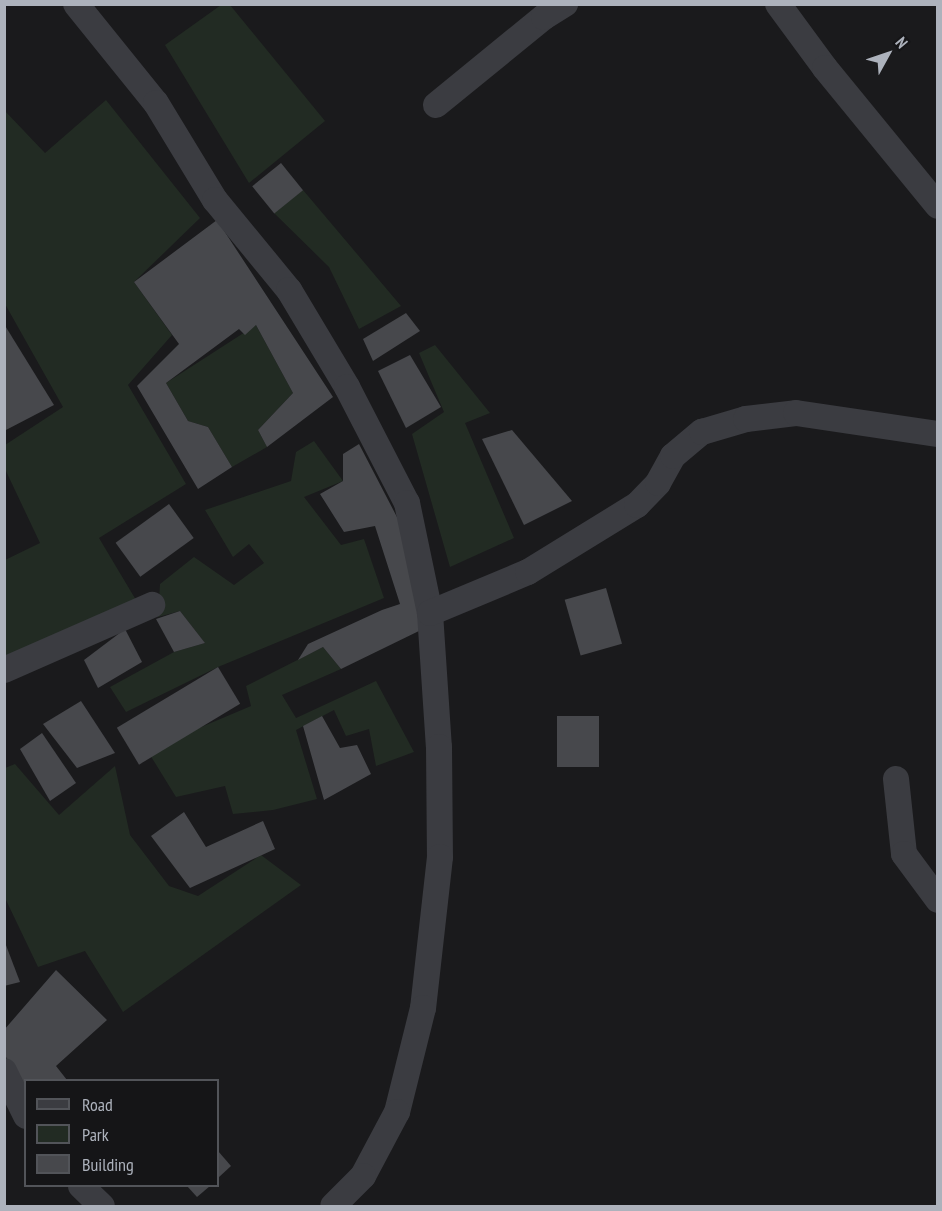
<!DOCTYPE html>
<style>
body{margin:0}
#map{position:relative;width:942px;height:1211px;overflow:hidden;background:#1a1a1c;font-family:"PT Sans Narrow",sans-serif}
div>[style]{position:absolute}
.green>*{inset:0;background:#222b23}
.building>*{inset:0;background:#47484c;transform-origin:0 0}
.street>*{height:26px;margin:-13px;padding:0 13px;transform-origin:13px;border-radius:13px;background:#3b3c41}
span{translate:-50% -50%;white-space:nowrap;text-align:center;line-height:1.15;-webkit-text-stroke:4.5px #151517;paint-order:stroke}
.frame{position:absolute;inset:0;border:6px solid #adb2bc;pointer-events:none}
.legend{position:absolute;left:24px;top:1079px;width:195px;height:108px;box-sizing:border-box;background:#151517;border:2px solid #525459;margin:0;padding:8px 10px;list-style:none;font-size:18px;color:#adb2bc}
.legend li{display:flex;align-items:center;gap:12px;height:30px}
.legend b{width:30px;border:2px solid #525459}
.north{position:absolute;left:858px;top:24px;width:60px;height:60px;-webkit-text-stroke:4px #151517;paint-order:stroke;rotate:50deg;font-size:16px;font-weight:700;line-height:24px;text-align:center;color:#adb2bc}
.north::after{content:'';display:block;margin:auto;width:21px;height:27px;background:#adb2bc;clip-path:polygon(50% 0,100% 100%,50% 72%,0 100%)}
</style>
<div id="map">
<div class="green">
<i style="clip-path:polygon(221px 5px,230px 5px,325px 121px,249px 183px,165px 45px)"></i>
<i style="clip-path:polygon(106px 100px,200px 218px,134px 282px,172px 335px,128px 385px,186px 484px,99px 538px,136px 600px,5px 658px,5px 560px,40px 543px,5px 469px,5px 445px,63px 407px,5px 304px,5px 111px,45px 153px)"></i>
<i style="clip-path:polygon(303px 190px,401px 306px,359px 329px,329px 267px,274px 213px)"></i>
<i style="clip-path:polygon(256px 325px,293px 393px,258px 430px,267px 447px,232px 467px,208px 427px,188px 421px,166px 383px)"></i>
<i style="clip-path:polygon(435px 345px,490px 413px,465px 423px,514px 538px,450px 567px,412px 434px,444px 412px,419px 353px)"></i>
<i style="clip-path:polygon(314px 441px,343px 481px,304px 497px,341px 545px,364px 539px,384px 598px,218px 667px,126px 712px,110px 687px,174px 652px,205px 643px,180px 611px,158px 617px,160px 584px,194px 557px,234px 585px,264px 563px,249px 544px,233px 557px,205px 510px,291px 481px,296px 452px)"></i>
<i style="clip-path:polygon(323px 647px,341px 669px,282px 695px,296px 718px,376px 681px,414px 752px,376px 766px,369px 729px,346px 736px,334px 710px,296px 730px,317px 799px,273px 810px,233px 814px,225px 786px,176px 797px,147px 750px,251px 706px,246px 686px)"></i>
<i style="clip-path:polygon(15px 764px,59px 815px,115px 766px,130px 835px,169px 886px,198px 896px,261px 855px,301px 885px,123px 1012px,85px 951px,38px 967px,5px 898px,5px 768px)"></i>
</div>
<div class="building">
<i style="left:281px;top:163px;width:35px;height:37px;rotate:51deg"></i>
<i style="clip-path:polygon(217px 220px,333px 397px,267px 447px,258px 430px,293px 393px,256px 325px,245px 335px,239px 329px,166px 383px,188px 421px,208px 427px,232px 467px,198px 489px,137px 386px,179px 344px,134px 282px)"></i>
<i style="clip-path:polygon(406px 313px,420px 331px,373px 361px,363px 339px)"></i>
<i style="clip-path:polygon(4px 324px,54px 405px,4px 431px)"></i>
<i style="clip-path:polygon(410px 355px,441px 407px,406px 428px,378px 371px)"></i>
<i style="clip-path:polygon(512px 430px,572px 501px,524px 525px,482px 439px)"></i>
<i style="clip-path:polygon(359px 444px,398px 519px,421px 630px,341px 669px,323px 647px,298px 660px,308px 644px,382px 610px,400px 604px,375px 526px,344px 532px,320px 494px,343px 481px,343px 454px)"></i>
<i style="left:169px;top:504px;width:42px;height:66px;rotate:54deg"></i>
<i style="left:606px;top:588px;width:58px;height:43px;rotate:74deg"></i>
<i style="clip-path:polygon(180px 611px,205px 643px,174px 652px,156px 619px)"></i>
<i style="clip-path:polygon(125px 629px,142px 662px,98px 688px,84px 660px)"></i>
<i style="left:218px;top:667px;width:43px;height:118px;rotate:59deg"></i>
<i style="clip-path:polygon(81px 701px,115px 753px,77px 768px,43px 724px)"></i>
<i style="clip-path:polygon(322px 716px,340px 748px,357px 745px,371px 774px,324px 800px,303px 726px)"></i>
<i style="left:557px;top:716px;width:42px;height:51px"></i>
<i style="clip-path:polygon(42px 733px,76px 783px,50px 801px,20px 749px)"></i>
<i style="clip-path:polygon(184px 812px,206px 847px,263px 821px,275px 849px,190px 888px,151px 836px)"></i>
<i style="clip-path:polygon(4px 940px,20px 982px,4px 986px)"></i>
<i style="clip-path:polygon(56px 970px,107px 1020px,56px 1066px,67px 1080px,26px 1080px,26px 1097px,4px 1053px,4px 1030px)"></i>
<i style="clip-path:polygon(218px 1151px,231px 1166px,218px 1178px)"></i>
<i style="clip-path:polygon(187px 1186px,210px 1186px,197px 1197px)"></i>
</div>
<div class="street">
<i style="left:76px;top:4px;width:127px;rotate:51.1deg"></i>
<i style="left:156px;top:103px;width:114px;rotate:58.7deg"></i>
<i style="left:215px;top:200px;width:117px;rotate:50.6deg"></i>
<i style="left:289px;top:290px;width:113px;rotate:59.1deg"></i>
<i style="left:347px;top:387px;width:131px;rotate:62.7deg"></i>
<i style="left:407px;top:503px;width:112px;rotate:78.2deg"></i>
<i style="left:430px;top:613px;width:134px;rotate:86.2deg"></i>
<i style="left:439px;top:747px;width:110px;rotate:89.5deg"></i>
<i style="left:440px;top:857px;width:152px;rotate:96.4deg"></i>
<i style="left:423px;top:1008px;width:107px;rotate:104deg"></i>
<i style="left:397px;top:1112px;width:72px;rotate:118deg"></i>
<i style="left:363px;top:1176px;width:42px;rotate:135deg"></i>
<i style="left:778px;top:4px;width:79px;rotate:53.7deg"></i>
<i style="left:825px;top:68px;width:178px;rotate:50.7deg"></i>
<i style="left:436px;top:105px;width:139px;rotate:-39.2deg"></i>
<i style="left:544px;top:17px;width:25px;rotate:-32deg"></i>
<i style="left:430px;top:613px;width:106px;rotate:-22.7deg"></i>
<i style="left:528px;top:572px;width:128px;rotate:-31.6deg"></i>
<i style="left:637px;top:505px;width:30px;rotate:-46deg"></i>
<i style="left:658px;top:483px;width:31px;rotate:-61deg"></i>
<i style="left:673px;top:456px;width:38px;rotate:-40deg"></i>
<i style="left:702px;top:432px;width:46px;rotate:-16.5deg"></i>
<i style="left:746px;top:419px;width:50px;rotate:-6.8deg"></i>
<i style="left:796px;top:413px;width:144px;rotate:8.4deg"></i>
<i style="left:4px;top:670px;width:162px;rotate:-23.7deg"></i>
<i style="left:896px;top:779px;width:75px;rotate:83.9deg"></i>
<i style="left:904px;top:854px;width:57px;rotate:53.5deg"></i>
<i style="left:4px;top:1071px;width:50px;rotate:63.9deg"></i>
<i style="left:81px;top:1186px;width:29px;rotate:44deg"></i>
</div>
<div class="frame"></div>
<ul class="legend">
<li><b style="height:8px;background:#3b3c41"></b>Road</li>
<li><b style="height:16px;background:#222b23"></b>Park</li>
<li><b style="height:16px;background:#47484c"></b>Building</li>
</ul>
<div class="north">N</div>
</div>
